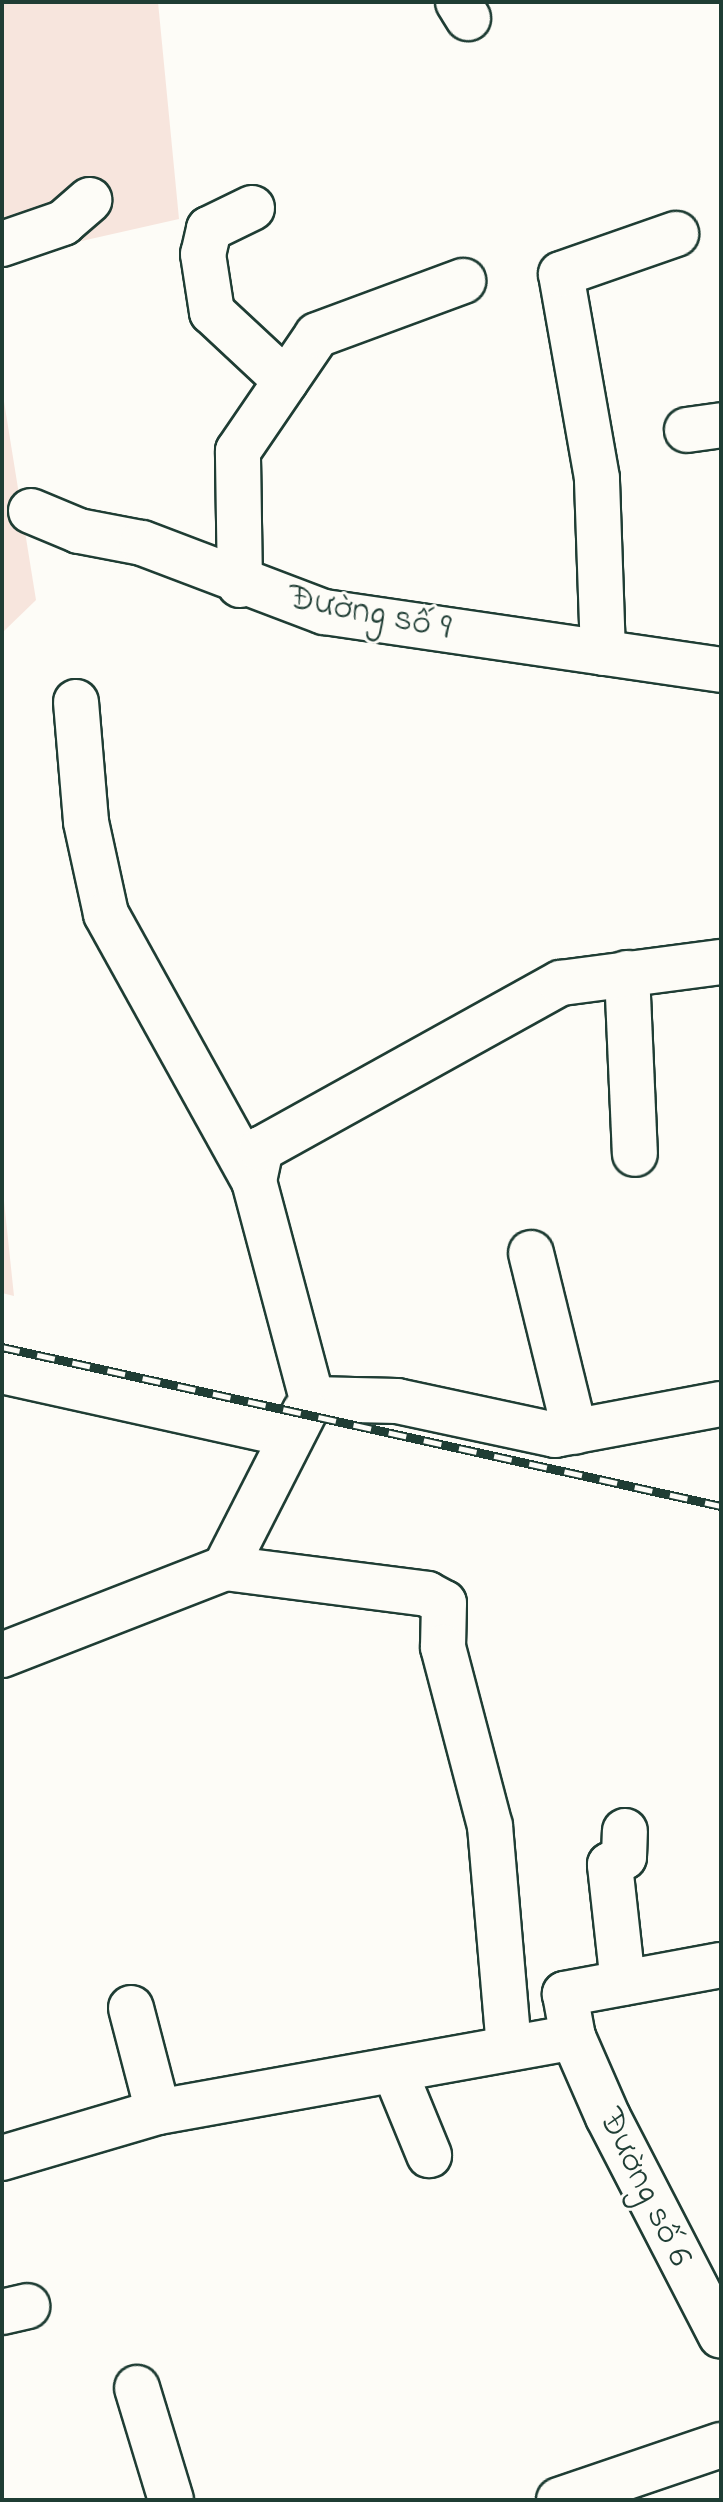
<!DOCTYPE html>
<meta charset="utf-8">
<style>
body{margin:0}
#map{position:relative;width:723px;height:2502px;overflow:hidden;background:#fdfcf7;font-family:"Indie Flower",sans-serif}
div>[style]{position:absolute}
.built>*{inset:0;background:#f7e5dd}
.roads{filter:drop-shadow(2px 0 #1f3d34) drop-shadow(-2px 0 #1f3d34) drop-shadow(0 2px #1f3d34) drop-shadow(0 -2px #1f3d34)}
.minor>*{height:44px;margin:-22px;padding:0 22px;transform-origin:22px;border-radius:22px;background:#fdfcf7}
.rail>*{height:9px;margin-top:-4.5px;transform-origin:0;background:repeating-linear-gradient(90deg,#fdfcf7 0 18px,#1f3d34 0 36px);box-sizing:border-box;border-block:2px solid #1f3d34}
span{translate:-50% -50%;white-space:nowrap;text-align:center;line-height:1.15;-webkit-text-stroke:6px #fdfcf7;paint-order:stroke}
.street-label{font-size:36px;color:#1f3d34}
.frame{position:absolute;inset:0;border:4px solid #1f3d34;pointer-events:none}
</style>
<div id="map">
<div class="built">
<i style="clip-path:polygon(2px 2px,158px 2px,179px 219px,2px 259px)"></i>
<i style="clip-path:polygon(2px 389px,36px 600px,2px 633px)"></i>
<i style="clip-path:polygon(2px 1182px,14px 1296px,2px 1293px)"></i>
</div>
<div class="roads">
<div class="minor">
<i style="left:458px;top:2px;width:19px;rotate:58deg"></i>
<i style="left:252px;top:208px;width:48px;rotate:154deg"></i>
<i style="left:209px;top:229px;width:26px;rotate:103deg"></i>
<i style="left:203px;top:254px;width:59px;rotate:81.2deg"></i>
<i style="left:212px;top:312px;width:101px;rotate:43deg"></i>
<i style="left:2px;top:244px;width:65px;rotate:-19deg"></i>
<i style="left:63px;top:223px;width:35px;rotate:-41deg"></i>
<i style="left:687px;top:430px;width:34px;rotate:-8deg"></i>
<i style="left:31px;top:511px;width:52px;rotate:22.6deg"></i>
<i style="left:79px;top:531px;width:64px;rotate:10.8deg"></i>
<i style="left:142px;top:543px;width:195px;rotate:20.8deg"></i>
<i style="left:324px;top:612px;width:401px;rotate:8.3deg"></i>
<i style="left:240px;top:585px;width:134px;rotate:-90.9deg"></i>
<i style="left:238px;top:451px;width:140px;rotate:-55.7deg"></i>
<i style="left:317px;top:335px;width:156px;rotate:-20.3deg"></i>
<i style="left:603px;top:653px;width:175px;rotate:-92deg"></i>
<i style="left:597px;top:478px;width:207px;rotate:-100deg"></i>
<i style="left:561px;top:274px;width:122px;rotate:-19.2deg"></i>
<i style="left:76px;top:702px;width:120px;rotate:85.2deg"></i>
<i style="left:86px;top:822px;width:94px;rotate:77.7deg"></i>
<i style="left:106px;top:914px;width:305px;rotate:61deg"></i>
<i style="left:627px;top:973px;width:181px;rotate:87.5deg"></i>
<i style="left:531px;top:1253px;width:184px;rotate:76.2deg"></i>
<i style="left:2px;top:1371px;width:296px;rotate:12.5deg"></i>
<i style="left:312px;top:1399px;width:226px;rotate:-104.9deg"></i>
<i style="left:254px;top:1181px;width:33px;rotate:-78deg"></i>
<i style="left:261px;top:1149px;width:343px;rotate:-29deg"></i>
<i style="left:561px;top:983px;width:161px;rotate:-7.5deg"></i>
<i style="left:312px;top:1399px;width:85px;rotate:1.3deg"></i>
<i style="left:397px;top:1401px;width:162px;rotate:12.1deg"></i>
<i style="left:555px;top:1435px;width:169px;rotate:-10.6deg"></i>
<i style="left:225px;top:1568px;width:176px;rotate:-63deg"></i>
<i style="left:2px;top:1655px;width:239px;rotate:-21.3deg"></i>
<i style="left:225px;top:1568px;width:204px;rotate:7.3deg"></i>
<i style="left:427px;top:1594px;width:19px;rotate:28deg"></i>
<i style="left:444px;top:1603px;width:44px;rotate:91.3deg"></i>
<i style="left:443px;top:1647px;width:185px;rotate:75.3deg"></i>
<i style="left:490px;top:1826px;width:222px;rotate:85.1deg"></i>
<i style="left:721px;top:1965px;width:159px;rotate:169.5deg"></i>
<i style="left:565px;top:1994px;width:44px;rotate:79.5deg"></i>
<i style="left:573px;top:2037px;width:87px;rotate:66.4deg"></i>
<i style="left:608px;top:2117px;width:246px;rotate:62.7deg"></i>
<i style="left:623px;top:1983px;width:119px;rotate:-96.3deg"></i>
<i style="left:610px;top:1865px;width:16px;rotate:-30deg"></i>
<i style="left:624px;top:1857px;width:26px;rotate:-88deg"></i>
<i style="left:131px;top:2008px;width:107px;rotate:75.4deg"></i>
<i style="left:395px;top:2072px;width:90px;rotate:67.7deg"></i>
<i style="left:2px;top:2158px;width:163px;rotate:-16.4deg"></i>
<i style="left:158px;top:2112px;width:422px;rotate:-10.2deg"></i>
<i style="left:2px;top:2312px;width:26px;rotate:-13deg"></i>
<i style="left:137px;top:2388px;width:117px;rotate:73.1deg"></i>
<i style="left:559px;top:2500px;width:171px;rotate:-18.8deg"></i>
</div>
</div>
<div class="rail">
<i style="left:2px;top:1347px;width:736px;rotate:12.47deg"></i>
</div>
<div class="street-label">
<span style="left:369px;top:614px;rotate:11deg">Đường số 9</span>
<span style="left:644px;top:2188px;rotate:64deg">Đường số 6</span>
</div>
<div class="frame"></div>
</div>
